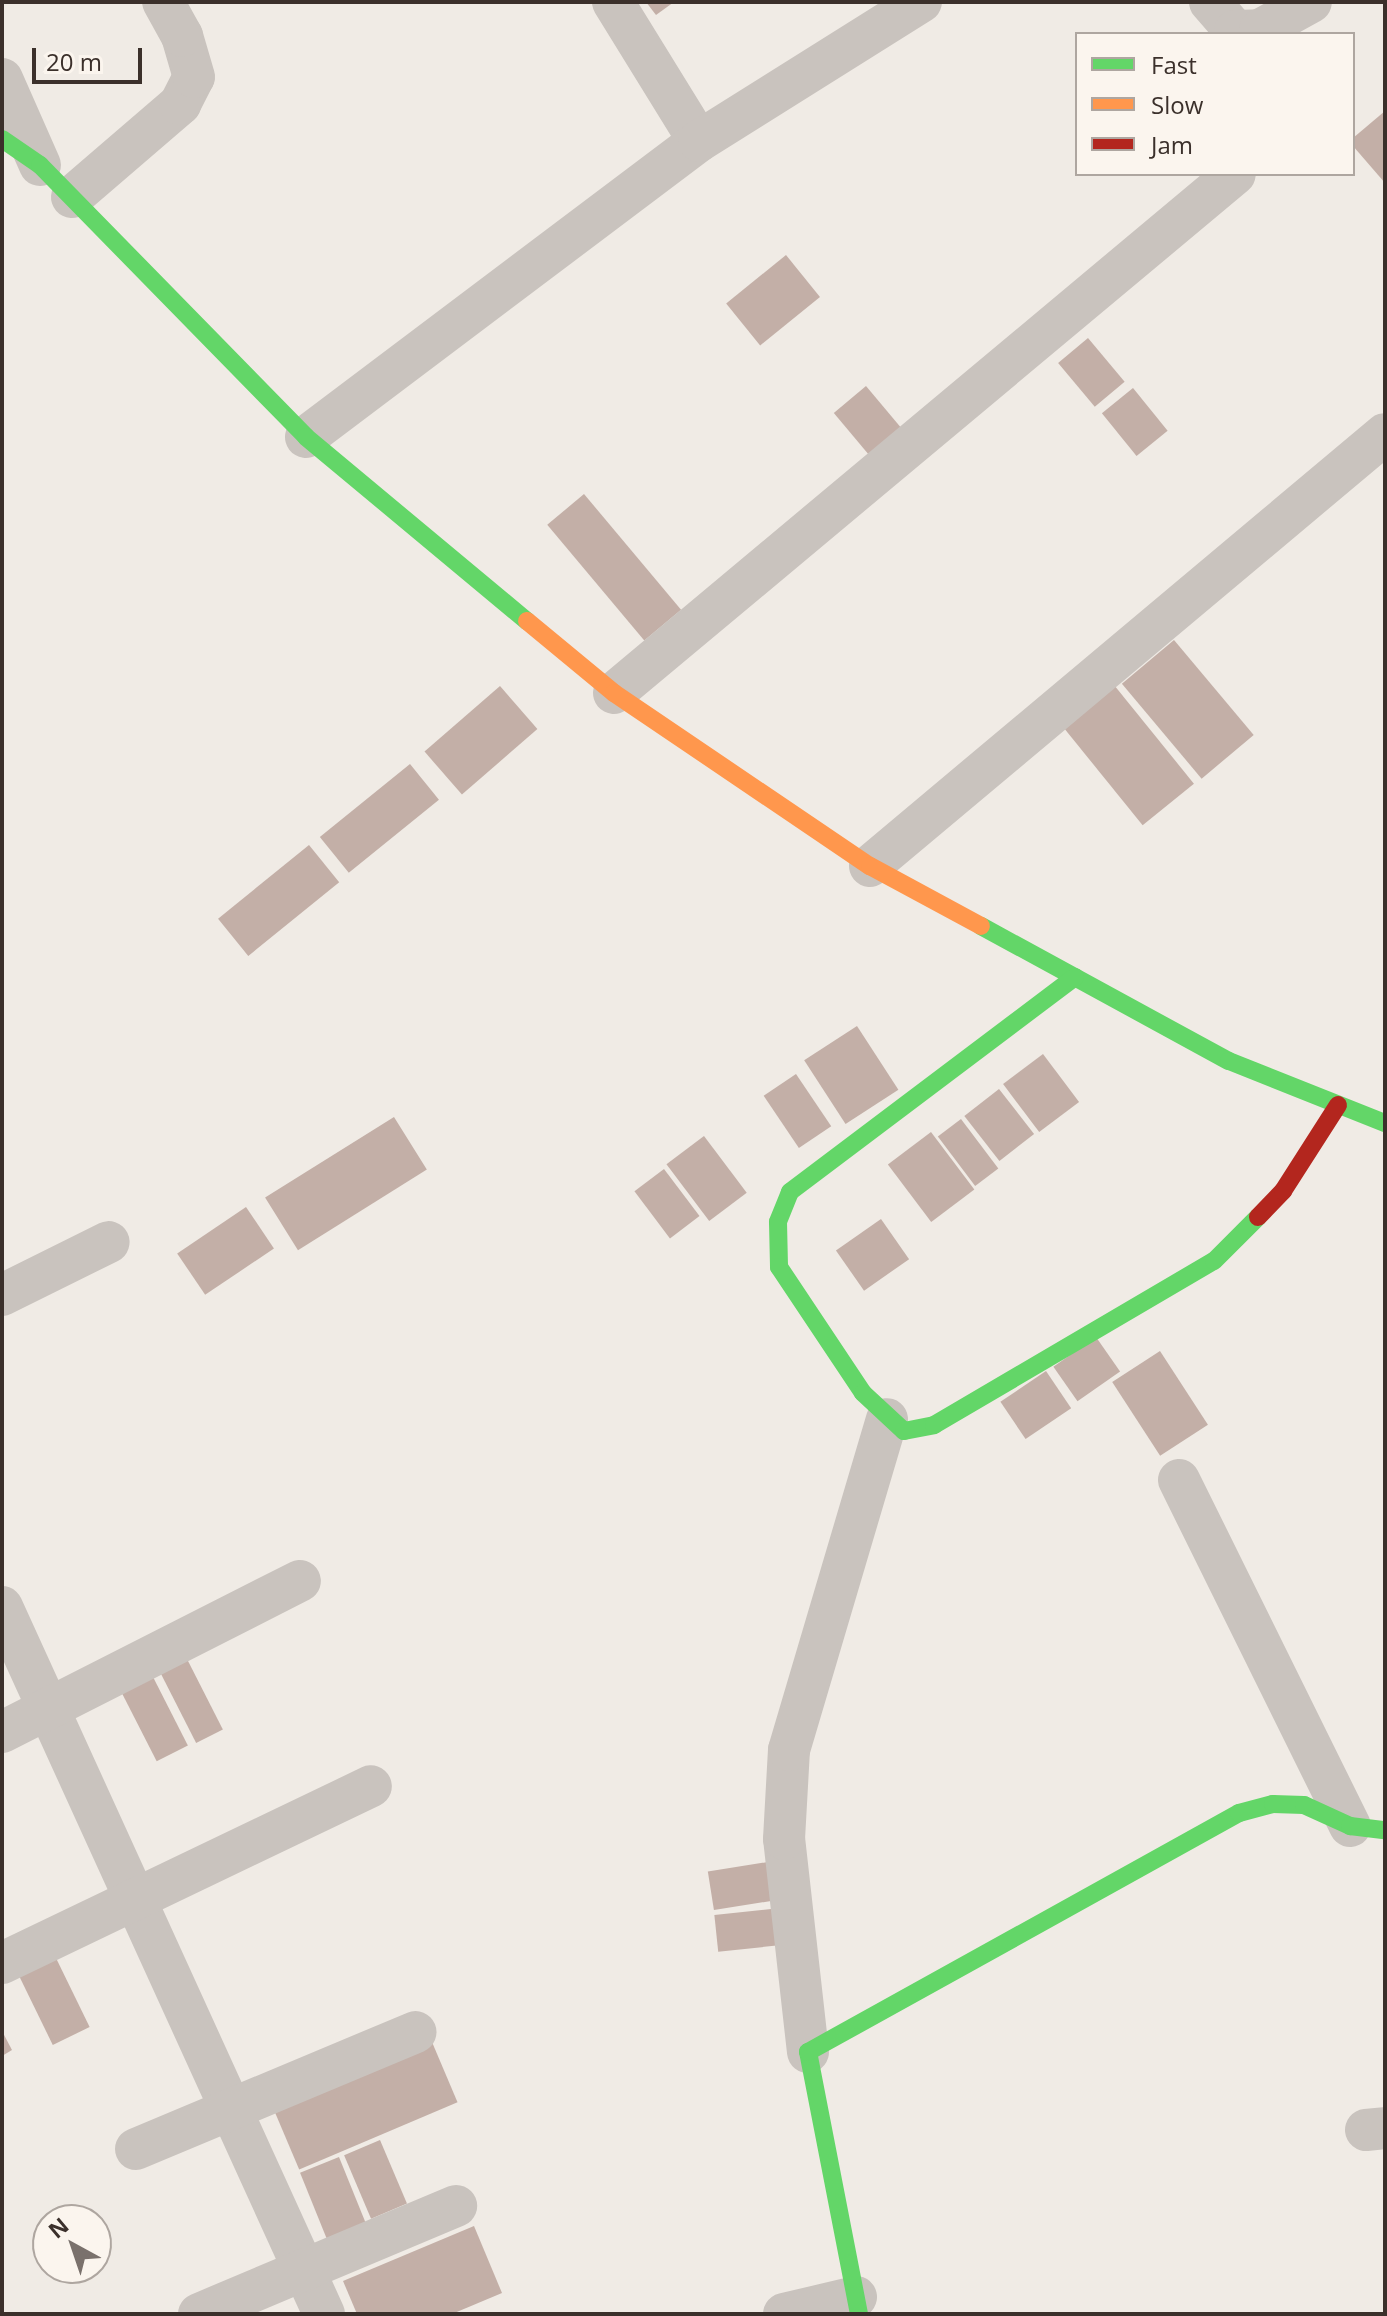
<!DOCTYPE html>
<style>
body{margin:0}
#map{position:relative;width:1387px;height:2316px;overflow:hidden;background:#f0ebe5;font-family:"Open Sans",sans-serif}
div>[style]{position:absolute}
.building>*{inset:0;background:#c3afa7;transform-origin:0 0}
.street>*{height:42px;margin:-21px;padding:0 21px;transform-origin:21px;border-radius:21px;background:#c9c3be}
.fast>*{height:18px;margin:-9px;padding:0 9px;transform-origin:9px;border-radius:9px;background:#63d668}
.slow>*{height:18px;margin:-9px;padding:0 9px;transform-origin:9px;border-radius:9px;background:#ff974d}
.jam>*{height:18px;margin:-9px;padding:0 9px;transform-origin:9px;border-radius:9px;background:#b3261e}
span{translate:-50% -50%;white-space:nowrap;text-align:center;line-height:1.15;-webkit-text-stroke:6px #fbf5ee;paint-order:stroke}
.frame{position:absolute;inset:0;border:4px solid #3b302b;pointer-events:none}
.legend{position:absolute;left:1075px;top:32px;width:280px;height:144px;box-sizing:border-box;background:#fbf5ee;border:2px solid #aea6a0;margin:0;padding:10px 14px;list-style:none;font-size:24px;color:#3b302b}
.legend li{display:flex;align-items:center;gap:16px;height:40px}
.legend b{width:40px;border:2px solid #aea6a0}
.north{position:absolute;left:32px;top:2204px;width:80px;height:80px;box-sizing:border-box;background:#fbf5ee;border:2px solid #aea6a0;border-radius:50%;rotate:320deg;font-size:22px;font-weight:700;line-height:32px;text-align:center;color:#3b302b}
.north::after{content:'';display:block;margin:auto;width:28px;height:36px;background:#7a716c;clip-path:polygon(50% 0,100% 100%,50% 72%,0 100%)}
.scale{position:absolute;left:32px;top:48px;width:110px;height:36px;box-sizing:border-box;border:4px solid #3b302b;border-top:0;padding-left:10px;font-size:24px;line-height:28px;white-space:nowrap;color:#3b302b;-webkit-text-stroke:6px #fbf5ee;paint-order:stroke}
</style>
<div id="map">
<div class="building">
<i style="clip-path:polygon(646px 2px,674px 2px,656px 15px)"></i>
<i style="clip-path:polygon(1385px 111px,1385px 183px,1353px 146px,1353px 138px)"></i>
<i style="left:786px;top:255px;width:54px;height:77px;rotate:51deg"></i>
<i style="left:1088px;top:338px;width:57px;height:39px;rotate:50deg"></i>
<i style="left:866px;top:386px;width:62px;height:42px;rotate:50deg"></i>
<i style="left:1133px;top:388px;width:55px;height:40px;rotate:51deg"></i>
<i style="left:584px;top:494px;width:151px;height:48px;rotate:50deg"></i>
<i style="left:1174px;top:640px;width:124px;height:68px;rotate:50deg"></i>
<i style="left:1114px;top:685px;width:127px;height:66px;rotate:51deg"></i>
<i style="left:500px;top:686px;width:57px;height:100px;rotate:49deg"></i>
<i style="left:410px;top:764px;width:46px;height:116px;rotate:51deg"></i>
<i style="left:309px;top:845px;width:48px;height:117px;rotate:51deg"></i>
<i style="left:857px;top:1026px;width:76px;height:63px;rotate:57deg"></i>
<i style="left:1043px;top:1054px;width:60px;height:50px;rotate:53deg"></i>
<i style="left:796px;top:1074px;width:63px;height:39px;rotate:56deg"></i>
<i style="left:999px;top:1089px;width:57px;height:44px;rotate:52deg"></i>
<i style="left:394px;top:1117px;width:62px;height:152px;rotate:58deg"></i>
<i style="left:961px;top:1119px;width:62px;height:29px;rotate:53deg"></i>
<i style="left:931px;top:1132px;width:72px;height:54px;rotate:53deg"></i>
<i style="left:704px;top:1136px;width:71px;height:47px;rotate:53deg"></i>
<i style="left:664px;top:1169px;width:59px;height:37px;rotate:53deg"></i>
<i style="left:246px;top:1207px;width:50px;height:83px;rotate:56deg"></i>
<i style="left:881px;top:1219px;width:49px;height:55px;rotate:55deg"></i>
<i style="left:1096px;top:1337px;width:42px;height:52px;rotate:55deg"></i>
<i style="left:1160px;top:1351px;width:88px;height:57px;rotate:57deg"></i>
<i style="left:1046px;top:1371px;width:45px;height:55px;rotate:56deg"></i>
<i style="left:187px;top:1659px;width:79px;height:30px;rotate:63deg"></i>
<i style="left:152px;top:1675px;width:79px;height:35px;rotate:63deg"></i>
<i style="left:774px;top:1861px;width:39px;height:67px;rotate:81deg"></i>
<i style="left:780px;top:1908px;width:37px;height:66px;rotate:84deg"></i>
<i style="left:55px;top:1956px;width:79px;height:41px;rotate:64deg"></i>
<i style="clip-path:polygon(2px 2031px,12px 2050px,2px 2056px)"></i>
<i style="left:429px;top:2035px;width:73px;height:172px;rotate:67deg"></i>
<i style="left:380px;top:2140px;width:69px;height:39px;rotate:67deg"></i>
<i style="left:339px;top:2157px;width:71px;height:42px;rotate:68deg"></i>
<i style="clip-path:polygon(474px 2226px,502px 2293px,452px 2314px,357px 2314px,343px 2281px)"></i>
</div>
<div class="street">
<i style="left:613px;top:2px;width:163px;rotate:58.3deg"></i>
<i style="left:1210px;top:2px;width:38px;rotate:49deg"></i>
<i style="left:1235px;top:31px;width:25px;rotate:-2deg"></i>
<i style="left:1260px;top:30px;width:58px;rotate:-28.8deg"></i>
<i style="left:2px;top:79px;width:94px;rotate:66.2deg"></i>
<i style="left:72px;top:197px;width:143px;rotate:-40.7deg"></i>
<i style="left:180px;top:104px;width:30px;rotate:-63deg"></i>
<i style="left:194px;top:77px;width:43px;rotate:-106.3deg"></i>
<i style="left:182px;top:36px;width:39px;rotate:-119deg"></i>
<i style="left:306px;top:437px;width:492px;rotate:-37deg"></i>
<i style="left:699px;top:141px;width:262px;rotate:-32.1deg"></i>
<i style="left:614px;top:693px;width:809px;rotate:-39.89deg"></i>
<i style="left:870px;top:866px;width:672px;rotate:-39.99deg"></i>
<i style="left:2px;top:1295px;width:119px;rotate:-26.4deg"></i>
<i style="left:1179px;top:1480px;width:386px;rotate:63.7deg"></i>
<i style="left:2px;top:1607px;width:777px;rotate:65.51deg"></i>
<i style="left:2px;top:1732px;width:334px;rotate:-26.9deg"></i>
<i style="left:2px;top:1963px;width:409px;rotate:-25.6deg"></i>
<i style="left:808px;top:2052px;width:214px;rotate:-96.4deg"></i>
<i style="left:784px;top:1839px;width:89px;rotate:-86.8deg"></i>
<i style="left:789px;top:1750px;width:345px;rotate:-73.5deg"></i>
<i style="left:1366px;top:2130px;width:19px;rotate:-6deg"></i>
<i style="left:136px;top:2149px;width:303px;rotate:-22.7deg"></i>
<i style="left:199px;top:2314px;width:279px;rotate:-22.8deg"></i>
<i style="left:784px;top:2314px;width:74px;rotate:-13.3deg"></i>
</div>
<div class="fast">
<i style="left:2px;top:139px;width:46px;rotate:34.4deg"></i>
<i style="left:40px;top:165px;width:380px;rotate:45.6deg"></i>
<i style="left:306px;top:437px;width:288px;rotate:39.8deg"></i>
<i style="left:981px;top:926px;width:282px;rotate:28.6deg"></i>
<i style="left:1229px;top:1061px;width:168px;rotate:21.7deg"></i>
<i style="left:1075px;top:977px;width:357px;rotate:143deg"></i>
<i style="left:790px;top:1192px;width:32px;rotate:112deg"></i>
<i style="left:778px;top:1222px;width:45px;rotate:88.7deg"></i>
<i style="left:779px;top:1267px;width:151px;rotate:56.3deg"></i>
<i style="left:863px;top:1393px;width:56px;rotate:42.8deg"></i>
<i style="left:904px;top:1431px;width:31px;rotate:-11deg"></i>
<i style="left:934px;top:1425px;width:324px;rotate:-30.4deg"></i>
<i style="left:1214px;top:1261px;width:62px;rotate:-45deg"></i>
<i style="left:859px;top:2314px;width:267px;rotate:-101deg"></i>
<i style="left:808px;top:2052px;width:493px;rotate:-29deg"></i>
<i style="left:1239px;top:1813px;width:35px;rotate:-15deg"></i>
<i style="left:1273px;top:1804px;width:31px;rotate:2deg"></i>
<i style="left:1304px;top:1805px;width:51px;rotate:24.5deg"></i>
<i style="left:1350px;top:1826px;width:35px;rotate:7deg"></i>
</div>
<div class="slow">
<i style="left:527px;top:621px;width:113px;rotate:39.6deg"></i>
<i style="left:614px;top:693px;width:309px;rotate:34.1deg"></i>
<i style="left:870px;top:866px;width:126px;rotate:28.4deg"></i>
</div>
<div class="jam">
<i style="left:1258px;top:1217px;width:36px;rotate:-46deg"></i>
<i style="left:1283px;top:1191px;width:102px;rotate:-57.4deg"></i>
</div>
<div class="frame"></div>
<ul class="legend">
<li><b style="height:10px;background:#63d668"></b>Fast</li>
<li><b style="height:10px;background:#ff974d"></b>Slow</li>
<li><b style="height:10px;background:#b3261e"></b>Jam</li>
</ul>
<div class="north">N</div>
<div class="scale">20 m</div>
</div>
